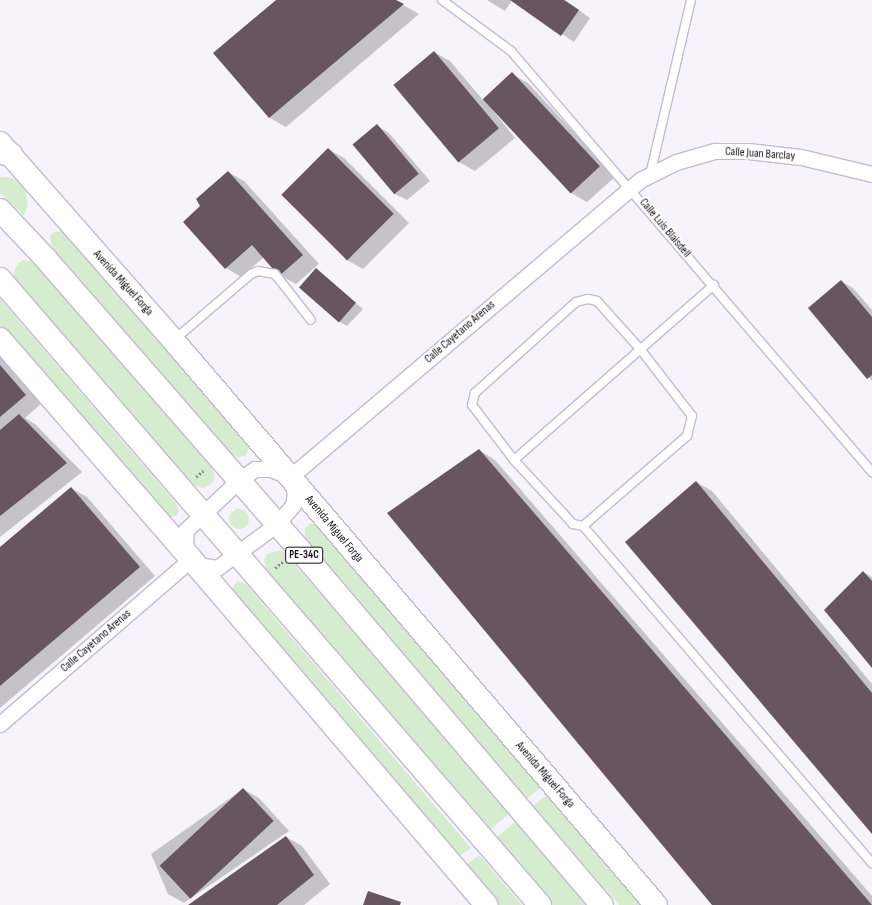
<!DOCTYPE html>
<style>
body{margin:0}
#map{position:relative;width:872px;height:905px;overflow:hidden;background:#f7f3fc;font-family:"Sofia Sans Condensed",sans-serif}
div>[style]{position:absolute}
.green>*{inset:0;background:#d6ecce}
.round{border-radius:50%}
.shadow>*{inset:0;background:#0003}
.building>*{inset:0;background:#685562;transform-origin:0 0}
.path>*{height:2.5px;margin-top:-1.25px;transform-origin:0;background:repeating-linear-gradient(90deg,#938f98 0 2px,transparent 0 4px)}
.roads{filter:drop-shadow(1px 0 #c4bbd1) drop-shadow(-1px 0 #c4bbd1) drop-shadow(0 1px #c4bbd1) drop-shadow(0 -1px #c4bbd1)}
.lane>*{height:8px;margin:-4px;padding:0 4px;transform-origin:4px;border-radius:4px;background:#fff}
.street>*{height:15px;margin:-7.5px;padding:0 7.5px;transform-origin:7.5px;border-radius:7.5px;background:#fff}
.primary>*{height:22px;margin:-11px;padding:0 11px;transform-origin:11px;border-radius:11px;background:#fff}
.highway>*{height:22px;margin:-11px;padding:0 11px;transform-origin:11px;border-radius:11px;background:#fff}
span{translate:-50% -50%;white-space:nowrap;text-align:center;line-height:1.15;-webkit-text-stroke:4px #fff;paint-order:stroke}
.shield-label span{padding:1px 3px;background:#fff;border:1px solid;border-radius:3px;-webkit-text-stroke-width:0}
.shield-label{font-size:11px;color:#141118;font-weight:700}
.street-label{font-size:12px;color:#141118}
</style>
<div id="map">
<div class="green">
<i style="clip-path:polygon(0 177px,13px 178px,26px 191px,28px 205px,24px 216px,0 193px)"></i>
<i style="clip-path:polygon(62px 231px,67px 234px,246px 441px,249px 448px,246px 455px,239px 457px,229px 453px,52px 247px,50px 236px,54px 232px)"></i>
<i style="clip-path:polygon(23px 260px,34px 262px,212px 468px,215px 477px,211px 484px,203px 488px,193px 485px,13px 277px,16px 266px)"></i>
<i style="clip-path:polygon(0 299px,175px 502px,179px 510px,176px 516px,169px 517px,162px 513px,0 325px)"></i>
<i class="round" style="left:229px;top:509px;width:20px;height:20px"></i>
<i style="clip-path:polygon(311px 523px,320px 527px,542px 786px,527px 799px,305px 538px,305px 528px)"></i>
<i style="clip-path:polygon(280px 550px,284px 552px,510px 813px,490px 830px,266px 569px,264px 560px,268px 554px)"></i>
<i style="clip-path:polygon(237px 581px,246px 584px,471px 848px,457px 858px,231px 590px)"></i>
<i style="clip-path:polygon(550px 793px,645px 905px,619px 905px,533px 806px)"></i>
<i style="clip-path:polygon(517px 820px,589px 905px,553px 905px,496px 838px)"></i>
<i style="clip-path:polygon(479px 855px,522px 905px,499px 905px,465px 866px)"></i>
</div>
<div class="shadow">
<i style="clip-path:polygon(277px 0,394px 0,419px 14px,286px 127px,270px 118px,214px 53px)"></i>
<i style="clip-path:polygon(487px 0,565px 0,590px 18px,574px 42px,512px 0,505px 11px)"></i>
<i style="clip-path:polygon(434px 52px,450px 61px,483px 100px,512px 74px,528px 83px,615px 177px,587px 202px,571px 193px,487px 103px,515px 138px,475px 171px,459px 162px)"></i>
<i style="clip-path:polygon(377px 126px,389px 133px,430px 181px,407px 200px,395px 194px)"></i>
<i style="clip-path:polygon(328px 149px,344px 158px,409px 223px,363px 269px,347px 260px)"></i>
<i style="clip-path:polygon(228px 172px,244px 181px,319px 264px,296px 284px,280px 275px,264px 257px,241px 277px,226px 268px,202px 207px)"></i>
<i style="clip-path:polygon(316px 270px,363px 309px,347px 326px,340px 322px)"></i>
<i style="clip-path:polygon(841px 281px,853px 288px,872px 310px,872px 381px,809px 308px)"></i>
<i style="clip-path:polygon(0 357px,41px 404px,25px 418px,35px 424px,82px 472px,0 537px)"></i>
<i style="clip-path:polygon(479px 450px,495px 460px,872px 896px,872px 905px,713px 905px)"></i>
<i style="clip-path:polygon(696px 482px,712px 491px,872px 684px,872px 832px)"></i>
<i style="clip-path:polygon(71px 488px,87px 497px,155px 576px,0 708px,0 548px)"></i>
<i style="clip-path:polygon(863px 572px,872px 577px,872px 667px)"></i>
<i style="clip-path:polygon(243px 789px,259px 798px,289px 831px,184px 903px,168px 894px,151px 854px)"></i>
<i style="clip-path:polygon(286px 837px,302px 846px,330px 884px,304px 905px,190px 905px)"></i>
</div>
<div class="building">
<i style="clip-path:polygon(276px 0,396px 0,404px 4px,269px 118px,213px 53px)"></i>
<i style="clip-path:polygon(510px 0,564px 0,579px 10px,561px 36px)"></i>
<i style="left:434px;top:51px;width:101px;height:53px;rotate:50deg"></i>
<i style="left:512px;top:72px;width:129px;height:40px;rotate:47deg"></i>
<i style="left:377px;top:124px;width:65px;height:32px;rotate:50deg"></i>
<i style="left:328px;top:148px;width:93px;height:66px;rotate:45deg"></i>
<i style="clip-path:polygon(228px 171px,303px 255px,279px 276px,252px 245px,225px 269px,183px 222px,200px 206px,196px 199px)"></i>
<i style="left:316px;top:268px;width:53px;height:26px;rotate:41deg"></i>
<i style="clip-path:polygon(841px 280px,872px 317px,872px 375px,867px 379px,808px 308px)"></i>
<i style="clip-path:polygon(0 365px,26px 395px,0 417px)"></i>
<i style="clip-path:polygon(19px 414px,67px 463px,0 516px,0 430px)"></i>
<i style="clip-path:polygon(479px 449px,872px 905px,712px 905px,387px 513px)"></i>
<i style="clip-path:polygon(696px 481px,872px 693px,872px 834px,625px 542px)"></i>
<i style="clip-path:polygon(71px 487px,140px 567px,0 686px,0 547px)"></i>
<i style="clip-path:polygon(863px 571px,872px 581px,872px 668px,824px 610px)"></i>
<i style="left:243px;top:788px;width:45px;height:114px;rotate:47deg"></i>
<i style="clip-path:polygon(286px 836px,314px 875px,277px 905px,188px 905px)"></i>
<i style="clip-path:polygon(368px 891px,401px 902px,400px 905px,363px 905px)"></i>
</div>
<div class="path">
<i style="left:196px;top:477px;width:11px;rotate:-41deg"></i>
<i style="left:275px;top:568px;width:11px;rotate:-38deg"></i>
</div>
<div class="roads">
<div class="lane">
<i style="left:442px;top:0;width:86px;rotate:36.5deg"></i>
<i style="left:511px;top:51px;width:555px;rotate:49.39deg"></i>
<i style="left:650px;top:175px;width:180px;rotate:-76.8deg"></i>
<i style="left:174px;top:340px;width:101px;rotate:-40.6deg"></i>
<i style="left:251px;top:274px;width:8px;rotate:-23deg"></i>
<i style="left:258px;top:271px;width:17px;rotate:10deg"></i>
<i style="left:275px;top:274px;width:58px;rotate:52deg"></i>
<i style="left:514px;top:460px;width:266px;rotate:-41.2deg"></i>
<i style="left:583px;top:526px;width:138px;rotate:-40.9deg"></i>
<i style="left:687px;top:436px;width:21px;rotate:-76deg"></i>
<i style="left:692px;top:416px;width:83px;rotate:-127.7deg"></i>
<i style="left:641px;top:350px;width:66px;rotate:-131.9deg"></i>
<i style="left:597px;top:301px;width:9px;rotate:-167deg"></i>
<i style="left:588px;top:299px;width:12px;rotate:166deg"></i>
<i style="left:576px;top:302px;width:136px;rotate:138deg"></i>
<i style="left:475px;top:393px;width:12px;rotate:104deg"></i>
<i style="left:472px;top:405px;width:69px;rotate:52.6deg"></i>
<i style="left:514px;top:460px;width:87px;rotate:47.3deg"></i>
<i style="left:573px;top:524px;width:10px;rotate:11deg"></i>
<i style="left:583px;top:526px;width:444px;rotate:49.4deg"></i>
</div>
<div class="street">
<i style="left:255px;top:469px;width:16px"></i>
<i style="left:271px;top:469px;width:21px;rotate:23deg"></i>
<i style="left:290px;top:477px;width:17px;rotate:73deg"></i>
<i style="left:295px;top:493px;width:12px;rotate:99deg"></i>
<i style="left:293px;top:505px;width:25px;rotate:130deg"></i>
<i style="left:277px;top:524px;width:74px;rotate:143.7deg"></i>
<i style="left:217px;top:568px;width:13px;rotate:-171deg"></i>
<i style="left:204px;top:566px;width:15px;rotate:-152deg"></i>
<i style="left:191px;top:559px;width:17px;rotate:-111deg"></i>
<i style="left:185px;top:543px;width:13px;rotate:-86deg"></i>
<i style="left:186px;top:530px;width:73px;rotate:-43.3deg"></i>
<i style="left:239px;top:480px;width:19px;rotate:-35deg"></i>
<i style="left:290px;top:477px;width:459px;rotate:-40.3deg"></i>
<i style="left:640px;top:180px;width:40px;rotate:-26.6deg"></i>
<i style="left:676px;top:162px;width:41px;rotate:-15.8deg"></i>
<i style="left:715px;top:151px;width:33px"></i>
<i style="left:748px;top:151px;width:53px;rotate:6.5deg"></i>
<i style="left:801px;top:157px;width:73px;rotate:13.5deg"></i>
<i style="left:0;top:724px;width:252px;rotate:-40.8deg"></i>
</div>
<div class="primary">
<i style="left:0;top:143px;width:262px;rotate:48.7deg"></i>
<i style="left:173px;top:340px;width:743px;rotate:49.47deg"></i>
<i style="left:0;top:339px;width:291px;rotate:49deg"></i>
<i style="left:191px;top:559px;width:455px;rotate:49.5deg"></i>
</div>
<div class="highway">
<i style="left:0;top:153px;width:12px;rotate:9deg"></i>
<i style="left:0;top:210px;width:67px;rotate:46.8deg"></i>
<i style="left:46px;top:259px;width:383px;rotate:48.9deg"></i>
<i style="left:298px;top:548px;width:469px;rotate:49.6deg"></i>
<i style="left:0;top:279px;width:827px;rotate:49.22deg"></i>
</div>
</div>
<div class="shield-label">
<span style="left:304px;top:555px">PE-34C</span>
</div>
<div class="street-label">
<span style="left:760px;top:154px;rotate:4deg">Calle Juan Barclay</span>
<span style="left:665px;top:228px;rotate:50deg">Calle Luis Blaisdell</span>
<span style="left:123px;top:283px;rotate:48deg">Avenida Miguel Forga</span>
<span style="left:460px;top:332px;rotate:-41deg">Calle Cayetano Arenas</span>
<span style="left:334px;top:529px;rotate:50deg">Avenida Miguel Forga</span>
<span style="left:96px;top:641px;rotate:-41deg">Calle Cayetano Arenas</span>
<span style="left:545px;top:775px;rotate:49deg">Avenida Miguel Forga</span>
</div>
</div>
